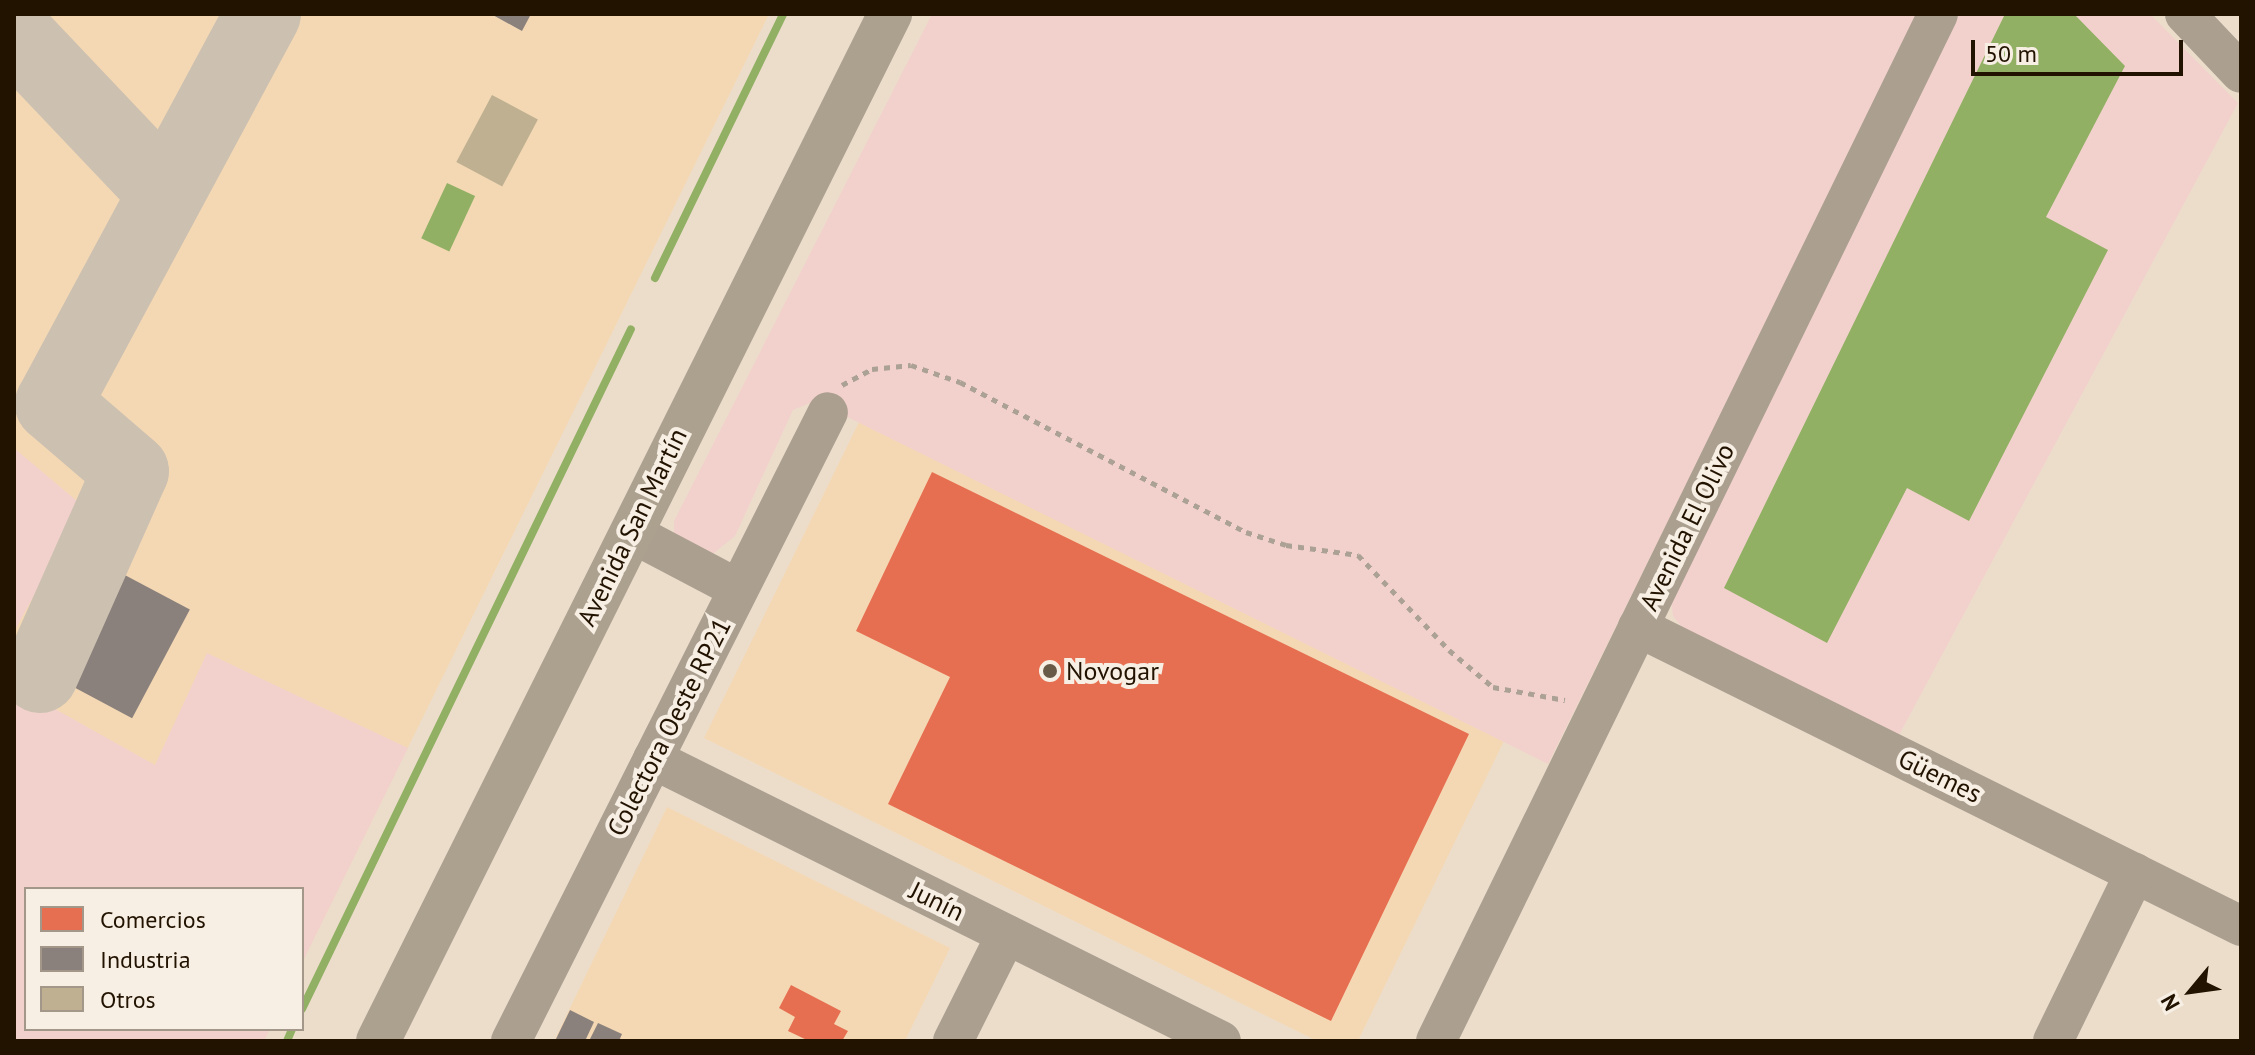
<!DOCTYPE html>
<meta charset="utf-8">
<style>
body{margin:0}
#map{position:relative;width:2255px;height:1055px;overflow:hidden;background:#ecddcb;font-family:"PT Sans",sans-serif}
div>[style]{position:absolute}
.built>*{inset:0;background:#f4d8b4}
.green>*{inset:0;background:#f2d1cc}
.water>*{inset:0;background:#91b064;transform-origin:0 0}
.shops>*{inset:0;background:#e76f51}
.industry>*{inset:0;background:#8a817c;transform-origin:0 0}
.stream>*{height:8px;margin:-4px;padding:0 4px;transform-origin:4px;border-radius:4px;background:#91b064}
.taxiway>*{height:76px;margin:-38px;padding:0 38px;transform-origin:38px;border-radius:38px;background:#ccc0b0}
.building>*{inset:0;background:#beb090;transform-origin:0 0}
.path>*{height:5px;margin-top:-2.5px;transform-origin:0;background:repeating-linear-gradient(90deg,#aba194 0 6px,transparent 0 12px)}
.minor>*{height:40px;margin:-20px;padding:0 20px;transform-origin:20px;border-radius:20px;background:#ab9f90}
.major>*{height:44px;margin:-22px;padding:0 22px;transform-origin:22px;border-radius:22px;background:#aca08f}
.dots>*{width:22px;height:22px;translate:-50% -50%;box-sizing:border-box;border:4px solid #f8efe4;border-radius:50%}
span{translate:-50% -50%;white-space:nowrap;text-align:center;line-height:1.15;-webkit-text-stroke:8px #f8efe4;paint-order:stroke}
.street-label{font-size:26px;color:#221200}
.poi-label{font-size:26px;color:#221200}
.left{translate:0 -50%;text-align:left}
.frame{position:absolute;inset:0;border:16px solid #221200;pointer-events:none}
.legend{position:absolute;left:24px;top:887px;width:280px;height:144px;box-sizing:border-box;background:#f8efe4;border:2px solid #a29789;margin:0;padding:10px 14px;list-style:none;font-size:24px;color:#221200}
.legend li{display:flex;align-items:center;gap:16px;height:40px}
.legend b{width:40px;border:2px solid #a29789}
.north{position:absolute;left:2151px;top:951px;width:80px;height:80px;-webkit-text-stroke:6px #f8efe4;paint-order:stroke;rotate:241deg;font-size:22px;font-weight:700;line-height:32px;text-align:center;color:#221200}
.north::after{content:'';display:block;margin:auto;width:28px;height:36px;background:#221200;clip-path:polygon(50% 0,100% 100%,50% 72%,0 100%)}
.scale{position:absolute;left:1971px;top:40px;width:212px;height:36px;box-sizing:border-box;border:4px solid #221200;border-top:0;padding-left:10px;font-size:24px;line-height:28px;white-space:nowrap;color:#221200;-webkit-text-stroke:6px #f8efe4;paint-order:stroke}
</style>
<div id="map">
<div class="built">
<i style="clip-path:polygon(14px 14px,769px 14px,302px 963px,302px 889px,26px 889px,26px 1029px,270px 1029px,264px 1041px,14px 1041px)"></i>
<i style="clip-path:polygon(859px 422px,1504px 741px,1358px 1041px,1317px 1041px,704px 738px)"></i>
<i style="clip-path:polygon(667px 807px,950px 948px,905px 1041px,554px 1041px)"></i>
</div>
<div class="green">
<i style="clip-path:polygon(932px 14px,1919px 14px,1548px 764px,815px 401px,793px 410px,735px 536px,714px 553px,696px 555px,674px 539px,674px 521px)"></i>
<i style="clip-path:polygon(1959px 14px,2150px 14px,2238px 103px,1898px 737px,1686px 632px,1673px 616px,1671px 600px)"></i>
<i style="clip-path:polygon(14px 448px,83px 506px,14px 632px)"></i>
<i style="clip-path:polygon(207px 653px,408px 748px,302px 963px,302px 889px,26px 889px,26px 1029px,270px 1029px,264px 1041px,14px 1041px,14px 686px,155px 765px)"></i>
</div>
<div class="water">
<i style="clip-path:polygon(2005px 14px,2074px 14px,2125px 66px,2046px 217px,2108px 250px,1969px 521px,1907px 488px,1827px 643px,1724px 588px)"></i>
<i style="left:447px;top:183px;width:31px;height:61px;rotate:25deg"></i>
</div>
<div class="shops">
<i style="clip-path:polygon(932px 472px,1469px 734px,1331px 1021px,888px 804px,950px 677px,856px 631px)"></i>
<i style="clip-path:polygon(791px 985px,841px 1011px,834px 1024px,848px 1031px,842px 1041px,809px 1041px,788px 1031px,795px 1017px,779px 1008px)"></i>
</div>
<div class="industry">
<i style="clip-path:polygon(491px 14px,531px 14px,522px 31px)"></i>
<i style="left:121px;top:573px;width:78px;height:123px;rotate:28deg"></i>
<i style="clip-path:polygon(570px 1010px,594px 1022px,585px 1041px,555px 1041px)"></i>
<i style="clip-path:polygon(598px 1023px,622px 1034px,619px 1041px,589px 1041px)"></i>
</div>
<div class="stream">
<i style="left:655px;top:278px;width:293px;rotate:-64.1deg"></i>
<i style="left:302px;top:1009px;width:755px;rotate:-64.18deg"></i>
<i style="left:287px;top:1041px;width:13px;rotate:-67deg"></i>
</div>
<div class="taxiway">
<i style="left:14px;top:33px;width:219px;rotate:46.5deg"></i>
<i style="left:40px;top:675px;width:223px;rotate:-66deg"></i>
<i style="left:131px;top:471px;width:103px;rotate:-139.3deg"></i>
<i style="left:53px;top:404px;width:443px;rotate:-61.7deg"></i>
</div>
<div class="building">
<i style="left:492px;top:95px;width:52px;height:76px;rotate:28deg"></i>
</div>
<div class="path">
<i style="left:842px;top:385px;width:34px;rotate:-28deg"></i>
<i style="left:872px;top:369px;width:39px;rotate:-6deg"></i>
<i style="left:911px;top:365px;width:52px;rotate:19.1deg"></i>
<i style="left:960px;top:382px;width:323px;rotate:27.7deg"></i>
<i style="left:1246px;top:532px;width:42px;rotate:18deg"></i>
<i style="left:1286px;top:545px;width:73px;rotate:7.9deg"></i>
<i style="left:1358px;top:555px;width:132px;rotate:46.2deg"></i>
<i style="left:1449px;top:650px;width:57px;rotate:40.1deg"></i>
<i style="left:1493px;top:687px;width:73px;rotate:10.2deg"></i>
</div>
<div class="minor">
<i style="left:2185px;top:14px;width:81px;rotate:46.5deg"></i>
<i style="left:630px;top:532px;width:122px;rotate:27.8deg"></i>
<i style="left:1638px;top:627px;width:673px;rotate:26.37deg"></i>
<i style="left:653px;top:759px;width:634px;rotate:26.4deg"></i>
<i style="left:511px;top:1041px;width:704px;rotate:-63.25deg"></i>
<i style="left:953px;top:1041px;width:119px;rotate:-63.4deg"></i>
<i style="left:1436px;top:1041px;width:1143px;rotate:-63.95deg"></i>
<i style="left:2053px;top:1041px;width:187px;rotate:-64deg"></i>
</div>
<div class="major">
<i style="left:378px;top:1041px;width:1148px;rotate:-63.5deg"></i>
</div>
<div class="dots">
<i style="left:1050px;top:671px;background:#695947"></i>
</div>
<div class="street-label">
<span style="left:632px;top:527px;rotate:-64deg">Avenida San Martín</span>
<span style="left:1687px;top:527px;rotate:-64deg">Avenida El Olivo</span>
<span style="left:669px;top:727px;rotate:-63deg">Colectora Oeste RP21</span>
<span style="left:1940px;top:776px;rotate:26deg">Güemes</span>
<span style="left:937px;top:901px;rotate:26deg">Junín</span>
</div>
<div class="poi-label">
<span class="left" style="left:1066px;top:671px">Novogar</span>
</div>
<div class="frame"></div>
<ul class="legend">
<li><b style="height:22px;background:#e76f51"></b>Comercios</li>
<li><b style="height:22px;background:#8a817c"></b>Industria</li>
<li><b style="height:22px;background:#beb090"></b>Otros</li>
</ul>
<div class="north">N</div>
<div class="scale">50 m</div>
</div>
